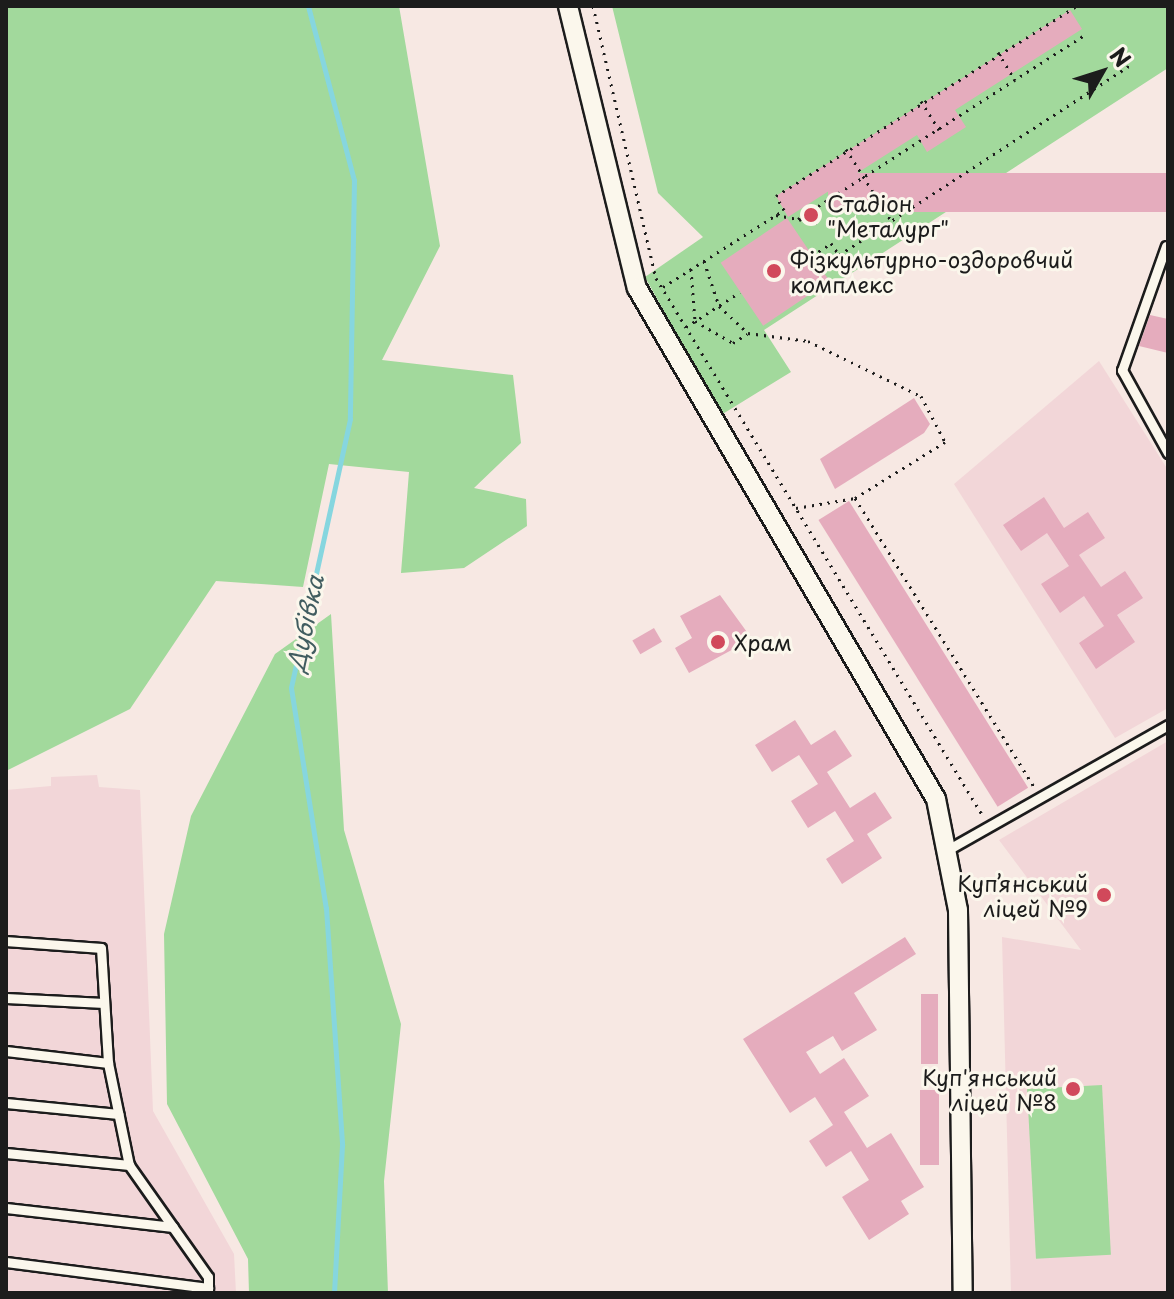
<!DOCTYPE html>
<meta charset="utf-8">
<style>
body{margin:0}
#map{position:relative;width:1174px;height:1299px;overflow:hidden;background:#f7e8e3;font-family:"Playpen Sans",sans-serif}
div>[style]{position:absolute}
.built>*{inset:0;background:#f2d6d8}
.green>*{inset:0;background:#a2d99c;transform-origin:0 0}
.stream>*{height:5px;margin:-2.5px;padding:0 2.5px;transform-origin:2.5px;border-radius:2.5px;background:#86d6df}
.building>*{inset:0;background:#e5acbd;transform-origin:0 0}
.path>*{height:3px;margin-top:-1.5px;transform-origin:0;background:repeating-linear-gradient(90deg,#1c1c1c 0 2px,transparent 0 8px)}
.roads{filter:drop-shadow(2px 0 #1c1c1c) drop-shadow(-2px 0 #1c1c1c) drop-shadow(0 2px #1c1c1c) drop-shadow(0 -2px #1c1c1c)}
.lane>*{height:9px;margin:-4.5px;padding:0 4.5px;transform-origin:4.5px;border-radius:4.5px;background:#fbf7ec}
.street>*{height:18px;margin:-9px;padding:0 9px;transform-origin:9px;border-radius:9px;background:#fbf7ec}
.dots>*{width:22px;height:22px;translate:-50% -50%;box-sizing:border-box;border:4px solid #fbf7ec;border-radius:50%}
span{translate:-50% -50%;white-space:nowrap;text-align:center;line-height:1.15;-webkit-text-stroke:6px #fbf7ec;paint-order:stroke}
.poi-label{font-size:22px;color:#1c1c1c}
.left{translate:0 -50%;text-align:left}
.right{translate:-100% -50%;text-align:right}
.water-label{font-size:24px;color:#415d60;font-style:italic}
.frame{position:absolute;inset:0;border:8px solid #1c1c1c;pointer-events:none}
.north{position:absolute;left:1062px;top:32px;width:80px;height:80px;-webkit-text-stroke:6px #fbf7ec;paint-order:stroke;rotate:51deg;font-size:22px;font-weight:700;line-height:32px;text-align:center;color:#1c1c1c}
.north::after{content:'';display:block;margin:auto;width:28px;height:36px;background:#1c1c1c;clip-path:polygon(50% 0,100% 100%,50% 72%,0 100%)}
</style>
<div id="map">
<div class="built">
<i style="clip-path:polygon(1099px 361px,1168px 470px,1168px 708px,1115px 738px,954px 484px)"></i>
<i style="clip-path:polygon(1168px 741px,1168px 1293px,1011px 1293px,1002px 937px,1081px 950px,999px 840px)"></i>
<i style="clip-path:polygon(97px 775px,99px 787px,140px 790px,153px 1111px,234px 1254px,236px 1293px,6px 1293px,6px 790px,51px 786px,51px 777px)"></i>
</div>
<div class="green">
<i style="clip-path:polygon(6px 6px,399px 6px,440px 246px,382px 360px,513px 375px,521px 443px,474px 488px,526px 499px,527px 526px,464px 568px,401px 573px,409px 472px,329px 464px,303px 587px,216px 581px,130px 709px,6px 771px)"></i>
<i style="clip-path:polygon(612px 6px,1168px 6px,1168px 68px,764px 330px,791px 372px,721px 415px,645px 277px,703px 237px,658px 193px)"></i>
<i style="clip-path:polygon(331px 614px,344px 830px,401px 1024px,384px 1181px,388px 1293px,249px 1293px,248px 1259px,167px 1104px,164px 934px,191px 816px,275px 654px)"></i>
<i style="left:1102px;top:1085px;width:170px;height:75px;rotate:87deg"></i>
</div>
<div class="stream">
<i style="left:308px;top:6px;width:180px;rotate:75.2deg"></i>
<i style="left:354px;top:180px;width:239px;rotate:91deg"></i>
<i style="left:350px;top:419px;width:275px;rotate:102.4deg"></i>
<i style="left:291px;top:688px;width:223px;rotate:81deg"></i>
<i style="left:326px;top:908px;width:238px;rotate:86.1deg"></i>
<i style="left:342px;top:1145px;width:148px;rotate:93.1deg"></i>
</div>
<div class="building">
<i style="clip-path:polygon(1070px 10px,1082px 29px,955px 110px,966px 127px,927px 152px,917px 135px,788px 217px,776px 196px)"></i>
<i style="left:1168px;top:173px;width:39px;height:340px;rotate:90deg"></i>
<i style="left:787px;top:218px;width:76px;height:80px;rotate:56deg"></i>
<i style="clip-path:polygon(1150px 315px,1168px 319px,1168px 353px,1139px 346px)"></i>
<i style="clip-path:polygon(914px 398px,930px 424px,924px 433px,835px 489px,820px 459px)"></i>
<i style="clip-path:polygon(1044px 497px,1064px 528px,1088px 512px,1105px 538px,1079px 555px,1101px 587px,1125px 571px,1143px 598px,1117px 615px,1135px 642px,1096px 669px,1079px 643px,1104px 626px,1084px 596px,1060px 613px,1041px 584px,1069px 566px,1047px 533px,1021px 551px,1003px 525px)"></i>
<i style="left:849px;top:501px;width:338px;height:36px;rotate:58deg"></i>
<i style="clip-path:polygon(720px 595px,752px 639px,689px 673px,675px 648px,692px 638px,680px 616px)"></i>
<i style="left:654px;top:628px;width:16px;height:25px;rotate:60deg"></i>
<i style="clip-path:polygon(795px 720px,811px 745px,835px 730px,852px 756px,827px 772px,850px 808px,875px 792px,892px 818px,867px 834px,882px 858px,842px 884px,826px 859px,854px 841px,835px 811px,808px 828px,791px 801px,818px 784px,799px 755px,772px 772px,755px 745px)"></i>
<i style="clip-path:polygon(905px 937px,916px 954px,854px 993px,877px 1030px,842px 1051px,833px 1036px,806px 1052px,820px 1074px,844px 1058px,869px 1096px,844px 1112px,867px 1148px,891px 1133px,924px 1187px,901px 1201px,909px 1214px,869px 1240px,842px 1197px,869px 1180px,851px 1151px,826px 1167px,809px 1141px,833px 1125px,815px 1097px,790px 1113px,743px 1039px)"></i>
<i style="left:921px;top:994px;width:17px;height:70px"></i>
<i style="left:920px;top:1090px;width:19px;height:75px"></i>
</div>
<div class="path">
<i style="left:593px;top:6px;width:279px;rotate:77deg"></i>
<i style="left:656px;top:278px;width:630px;rotate:58.71deg"></i>
<i style="left:998px;top:52px;width:33px;rotate:59deg"></i>
<i style="left:921px;top:101px;width:34px;rotate:58deg"></i>
<i style="left:846px;top:149px;width:86px;rotate:57.8deg"></i>
<i style="left:776px;top:215px;width:44px;rotate:10.5deg"></i>
<i style="left:798px;top:219px;width:342px;rotate:-32.7deg"></i>
<i style="left:812px;top:256px;width:23px;rotate:-34deg"></i>
<i style="left:831px;top:243px;width:14px;rotate:56deg"></i>
<i style="left:839px;top:255px;width:348px;rotate:-33.1deg"></i>
<i style="left:704px;top:261px;width:47px;rotate:71.6deg"></i>
<i style="left:719px;top:306px;width:40px;rotate:43deg"></i>
<i style="left:748px;top:333px;width:61px;rotate:7.6deg"></i>
<i style="left:808px;top:341px;width:126px;rotate:26deg"></i>
<i style="left:921px;top:396px;width:52px;rotate:62.4deg"></i>
<i style="left:945px;top:442px;width:106px;rotate:148.1deg"></i>
<i style="left:691px;top:269px;width:52px;rotate:85.6deg"></i>
<i style="left:695px;top:321px;width:44px;rotate:30.1deg"></i>
<i style="left:733px;top:343px;width:17px;rotate:-33deg"></i>
<i style="left:663px;top:287px;width:143px;rotate:-32.5deg"></i>
<i style="left:784px;top:210px;width:16px;rotate:-120deg"></i>
<i style="left:776px;top:196px;width:355px;rotate:-32.3deg"></i>
<i style="left:686px;top:327px;width:64px;rotate:-32.9deg"></i>
<i style="left:796px;top:508px;width:60px;rotate:-9.6deg"></i>
<i style="left:855px;top:498px;width:340px;rotate:58.2deg"></i>
</div>
<div class="roads">
<div class="lane">
<i style="left:1166px;top:246px;width:132px;rotate:109.5deg"></i>
<i style="left:1122px;top:370px;width:95px;rotate:61deg"></i>
<i style="left:949px;top:849px;width:252px;rotate:-29.5deg"></i>
<i style="left:6px;top:941px;width:95px;rotate:4.2deg"></i>
<i style="left:101px;top:948px;width:115px;rotate:86.5deg"></i>
<i style="left:108px;top:1063px;width:104px;rotate:78.4deg"></i>
<i style="left:129px;top:1165px;width:137px;rotate:54.8deg"></i>
<i style="left:208px;top:1277px;width:16px;rotate:90deg"></i>
<i style="left:6px;top:998px;width:98px;rotate:2.9deg"></i>
<i style="left:6px;top:1051px;width:103px;rotate:6.7deg"></i>
<i style="left:6px;top:1103px;width:113px;rotate:5.6deg"></i>
<i style="left:6px;top:1153px;width:124px;rotate:5.6deg"></i>
<i style="left:6px;top:1208px;width:168px;rotate:6.5deg"></i>
<i style="left:6px;top:1262px;width:204px;rotate:7.3deg"></i>
</div>
<div class="street">
<i style="left:568px;top:6px;width:290px;rotate:76.3deg"></i>
<i style="left:637px;top:288px;width:592px;rotate:59.67deg"></i>
<i style="left:936px;top:799px;width:113px;rotate:78.8deg"></i>
<i style="left:958px;top:910px;width:383px;rotate:89.3deg"></i>
</div>
</div>
<div class="dots">
<i style="left:811px;top:215px;background:#d1495b"></i>
<i style="left:774px;top:271px;background:#d1495b"></i>
<i style="left:718px;top:642px;background:#d1495b"></i>
<i style="left:1104px;top:895px;background:#d1495b"></i>
<i style="left:1073px;top:1089px;background:#d1495b"></i>
</div>
<div class="poi-label">
<span class="left" style="left:827px;top:215px">Стадіон<br>"Металург"</span>
<span class="left" style="left:790px;top:271px">Фізкультурно-оздоровчий<br>комплекс</span>
<span class="left" style="left:734px;top:642px">Храм</span>
<span class="right" style="left:1088px;top:895px">Куп’янський<br>ліцей №9</span>
<span class="right" style="left:1057px;top:1089px">Куп'янський<br>ліцей №8</span>
</div>
<div class="water-label">
<span style="left:305px;top:623px;rotate:-78deg">Дубівка</span>
</div>
<div class="frame"></div>
<div class="north">N</div>
</div>
